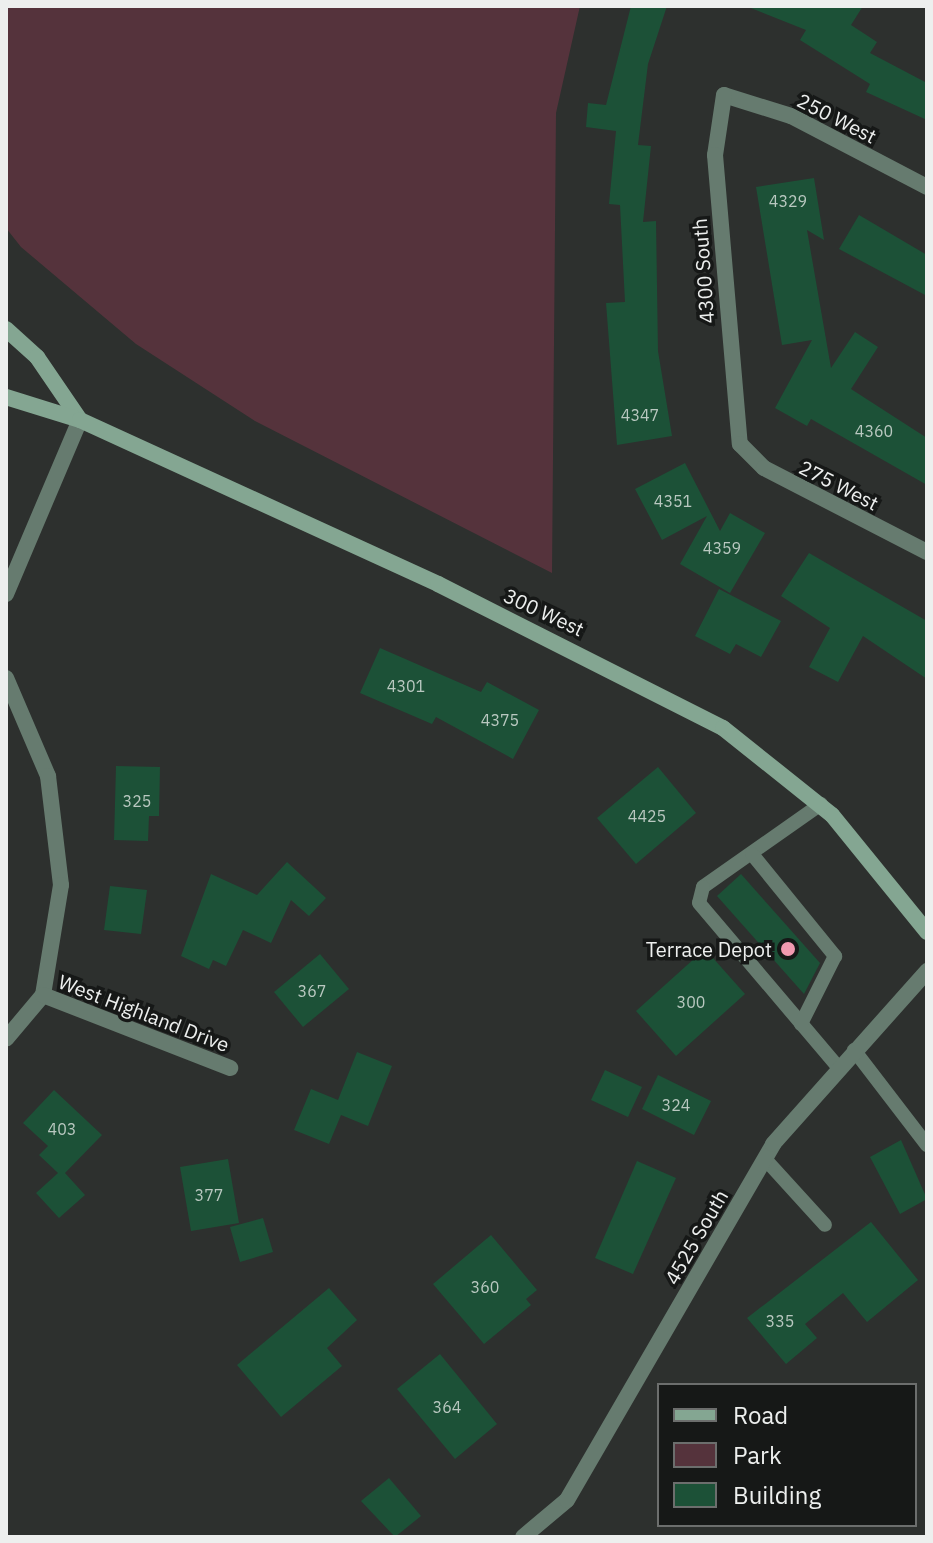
<!DOCTYPE html>
<style>
body{margin:0}
#map{position:relative;width:933px;height:1543px;overflow:hidden;background:#2d302e;font-family:"IBM Plex Sans",sans-serif}
div>[style]{position:absolute}
.green>*{inset:0;background:#55333c}
.building>*{inset:0;background:#1c5137}
.service>*{height:14px;margin:-7px;padding:0 7px;transform-origin:7px;border-radius:7px;background:#667b6f}
.minor>*{height:16px;margin:-8px;padding:0 8px;transform-origin:8px;border-radius:8px;background:#667b6f}
.tertiary>*{height:16px;margin:-8px;padding:0 8px;transform-origin:8px;border-radius:8px;background:#667b6f}
.secondary>*{height:16px;margin:-8px;padding:0 8px;transform-origin:8px;border-radius:8px;background:#84a692}
.dots>*{width:22px;height:22px;translate:-50% -50%;box-sizing:border-box;border:4px solid #161817;border-radius:50%}
span{translate:-50% -50%;white-space:nowrap;text-align:center;line-height:1.15;-webkit-text-stroke:7px #161817;paint-order:stroke}
.number-label{font-size:16px;color:#b9c8c0}
.number-label span{-webkit-text-stroke-width:0}
.street-label{font-size:20px;color:#edefee}
.poi-label{font-size:20px;color:#edefee}
.right{translate:-100% -50%;text-align:right}
.frame{position:absolute;inset:0;border:8px solid #edefee;pointer-events:none}
.legend{position:absolute;left:657px;top:1383px;width:260px;height:144px;box-sizing:border-box;background:#161817;border:2px solid #6c6e6d;margin:0;padding:10px 14px;list-style:none;font-size:24px;color:#edefee}
.legend li{display:flex;align-items:center;gap:16px;height:40px}
.legend b{width:40px;border:2px solid #6c6e6d}
</style>
<div id="map">
<div class="green">
<i style="clip-path:polygon(6px 6px,580px 6px,556px 113px,552px 573px,255px 421px,136px 344px,21px 247px,6px 228px)"></i>
</div>
<div class="building">
<i style="clip-path:polygon(631px 6px,667px 6px,648px 64px,638px 145px,651px 146px,643px 222px,656px 221px,658px 351px,672px 436px,617px 445px,606px 303px,625px 302px,620px 205px,609px 204px,616px 131px,586px 127px,588px 103px,606px 105px)"></i>
<i style="clip-path:polygon(746px 6px,863px 6px,851px 25px,877px 42px,870px 53px,927px 83px,927px 120px,866px 92px,870px 84px,800px 40px,806px 30px)"></i>
<i style="clip-path:polygon(814px 178px,824px 240px,807px 230px,831px 368px,855px 332px,878px 347px,851px 389px,927px 438px,927px 485px,811px 419px,807px 426px,775px 408px,812px 340px,782px 345px,756px 187px)"></i>
<i style="clip-path:polygon(859px 215px,927px 255px,927px 296px,839px 249px)"></i>
<i style="clip-path:polygon(685px 463px,720px 531px,730px 513px,765px 533px,730px 593px,680px 564px,707px 516px,662px 540px,635px 489px)"></i>
<i style="clip-path:polygon(809px 553px,927px 621px,927px 679px,863px 636px,838px 682px,809px 667px,830px 628px,781px 596px)"></i>
<i style="clip-path:polygon(719px 589px,781px 621px,761px 657px,736px 644px,730px 654px,695px 636px)"></i>
<i style="clip-path:polygon(380px 648px,481px 692px,487px 682px,539px 710px,513px 759px,436px 717px,432px 724px,360px 693px)"></i>
<i style="clip-path:polygon(116px 766px,160px 767px,159px 816px,149px 816px,148px 841px,114px 840px)"></i>
<i style="clip-path:polygon(658px 767px,696px 813px,636px 864px,597px 818px)"></i>
<i style="clip-path:polygon(287px 862px,326px 898px,309px 916px,291px 900px,271px 943px,243px 930px,226px 966px,213px 960px,209px 969px,181px 956px,211px 874px,257px 895px)"></i>
<i style="clip-path:polygon(741px 874px,820px 963px,804px 994px,717px 896px)"></i>
<i style="clip-path:polygon(110px 886px,147px 890px,141px 934px,104px 930px)"></i>
<i style="clip-path:polygon(705px 949px,745px 994px,676px 1056px,636px 1011px)"></i>
<i style="clip-path:polygon(320px 954px,349px 989px,303px 1027px,274px 992px)"></i>
<i style="clip-path:polygon(357px 1052px,392px 1066px,368px 1126px,341px 1115px,329px 1144px,294px 1130px,311px 1089px,338px 1100px)"></i>
<i style="clip-path:polygon(605px 1070px,642px 1087px,628px 1117px,591px 1100px)"></i>
<i style="clip-path:polygon(658px 1075px,711px 1101px,694px 1135px,642px 1109px)"></i>
<i style="clip-path:polygon(54px 1090px,102px 1135px,65px 1173px,85px 1195px,59px 1218px,36px 1193px,58px 1173px,39px 1155px,48px 1146px,23px 1123px)"></i>
<i style="clip-path:polygon(901px 1140px,927px 1199px,900px 1214px,870px 1157px)"></i>
<i style="clip-path:polygon(228px 1159px,239px 1223px,191px 1231px,180px 1167px)"></i>
<i style="clip-path:polygon(637px 1161px,676px 1178px,633px 1274px,595px 1258px)"></i>
<i style="clip-path:polygon(263px 1218px,273px 1252px,240px 1262px,230px 1227px)"></i>
<i style="clip-path:polygon(871px 1222px,918px 1280px,867px 1322px,843px 1293px,805px 1324px,817px 1338px,786px 1364px,747px 1318px)"></i>
<i style="clip-path:polygon(491px 1235px,537px 1290px,526px 1299px,531px 1305px,484px 1344px,433px 1284px)"></i>
<i style="clip-path:polygon(329px 1288px,357px 1320px,327px 1348px,342px 1366px,281px 1417px,237px 1365px)"></i>
<i style="clip-path:polygon(440px 1354px,497px 1424px,455px 1459px,397px 1389px)"></i>
<i style="clip-path:polygon(389px 1478px,421px 1516px,395px 1537px,361px 1501px)"></i>
</div>
<div class="service">
<i style="left:821px;top:804px;width:144px;rotate:144.9deg"></i>
<i style="left:703px;top:887px;width:16px;rotate:104deg"></i>
<i style="left:699px;top:903px;width:214px;rotate:49.7deg"></i>
<i style="left:752px;top:854px;width:132px;rotate:50.9deg"></i>
<i style="left:835px;top:956px;width:76px;rotate:116.6deg"></i>
<i style="left:854px;top:1050px;width:120px;rotate:52.5deg"></i>
<i style="left:765px;top:1159px;width:89px;rotate:47.7deg"></i>
</div>
<div class="minor">
<i style="left:927px;top:187px;width:153px;rotate:-152.4deg"></i>
<i style="left:791px;top:116px;width:70px;rotate:-162.6deg"></i>
<i style="left:724px;top:95px;width:61px;rotate:98.5deg"></i>
<i style="left:715px;top:155px;width:290px;rotate:85.1deg"></i>
<i style="left:740px;top:444px;width:34px;rotate:45deg"></i>
<i style="left:764px;top:468px;width:183px;rotate:27.3deg"></i>
<i style="left:6px;top:594px;width:189px;rotate:-67deg"></i>
<i style="left:6px;top:678px;width:107px;rotate:66.8deg"></i>
<i style="left:48px;top:776px;width:110px;rotate:83.2deg"></i>
<i style="left:61px;top:885px;width:111px;rotate:99.3deg"></i>
<i style="left:43px;top:995px;width:57px;rotate:130.1deg"></i>
<i style="left:43px;top:995px;width:201px;rotate:21.3deg"></i>
</div>
<div class="tertiary">
<i style="left:523px;top:1537px;width:57px;rotate:-40.1deg"></i>
<i style="left:567px;top:1500px;width:411px;rotate:-59.9deg"></i>
<i style="left:773px;top:1144px;width:232px;rotate:-48.3deg"></i>
</div>
<div class="secondary">
<i style="left:6px;top:329px;width:42px;rotate:42.1deg"></i>
<i style="left:37px;top:357px;width:76px;rotate:55.7deg"></i>
<i style="left:6px;top:397px;width:77px;rotate:17.3deg"></i>
<i style="left:80px;top:420px;width:394px;rotate:24.6deg"></i>
<i style="left:438px;top:584px;width:319px;rotate:26.8deg"></i>
<i style="left:723px;top:728px;width:139px;rotate:38.6deg"></i>
<i style="left:832px;top:815px;width:151px;rotate:50.9deg"></i>
</div>
<div class="dots">
<i style="left:788px;top:949px;background:#f19ab0"></i>
</div>
<div class="number-label">
<span style="left:788px;top:201px">4329</span>
<span style="left:640px;top:415px">4347</span>
<span style="left:874px;top:431px">4360</span>
<span style="left:673px;top:501px">4351</span>
<span style="left:722px;top:548px">4359</span>
<span style="left:406px;top:686px">4301</span>
<span style="left:500px;top:720px">4375</span>
<span style="left:137px;top:801px">325</span>
<span style="left:647px;top:816px">4425</span>
<span style="left:312px;top:991px">367</span>
<span style="left:691px;top:1002px">300</span>
<span style="left:676px;top:1105px">324</span>
<span style="left:62px;top:1129px">403</span>
<span style="left:209px;top:1195px">377</span>
<span style="left:485px;top:1287px">360</span>
<span style="left:780px;top:1321px">335</span>
<span style="left:447px;top:1407px">364</span>
</div>
<div class="street-label">
<span style="left:837px;top:118px;rotate:27deg">250 West</span>
<span style="left:703px;top:271px;rotate:-94deg">4300 South</span>
<span style="left:839px;top:485px;rotate:27deg">275 West</span>
<span style="left:544px;top:612px;rotate:25deg">300 West</span>
<span style="left:144px;top:1013px;rotate:21deg">West Highland Drive</span>
<span style="left:696px;top:1237px;rotate:-60deg">4525 South</span>
</div>
<div class="poi-label">
<span class="right" style="left:772px;top:949px">Terrace Depot</span>
</div>
<div class="frame"></div>
<ul class="legend">
<li><b style="height:10px;background:#84a692"></b>Road</li>
<li><b style="height:22px;background:#55333c"></b>Park</li>
<li><b style="height:22px;background:#1c5137"></b>Building</li>
</ul>
</div>
